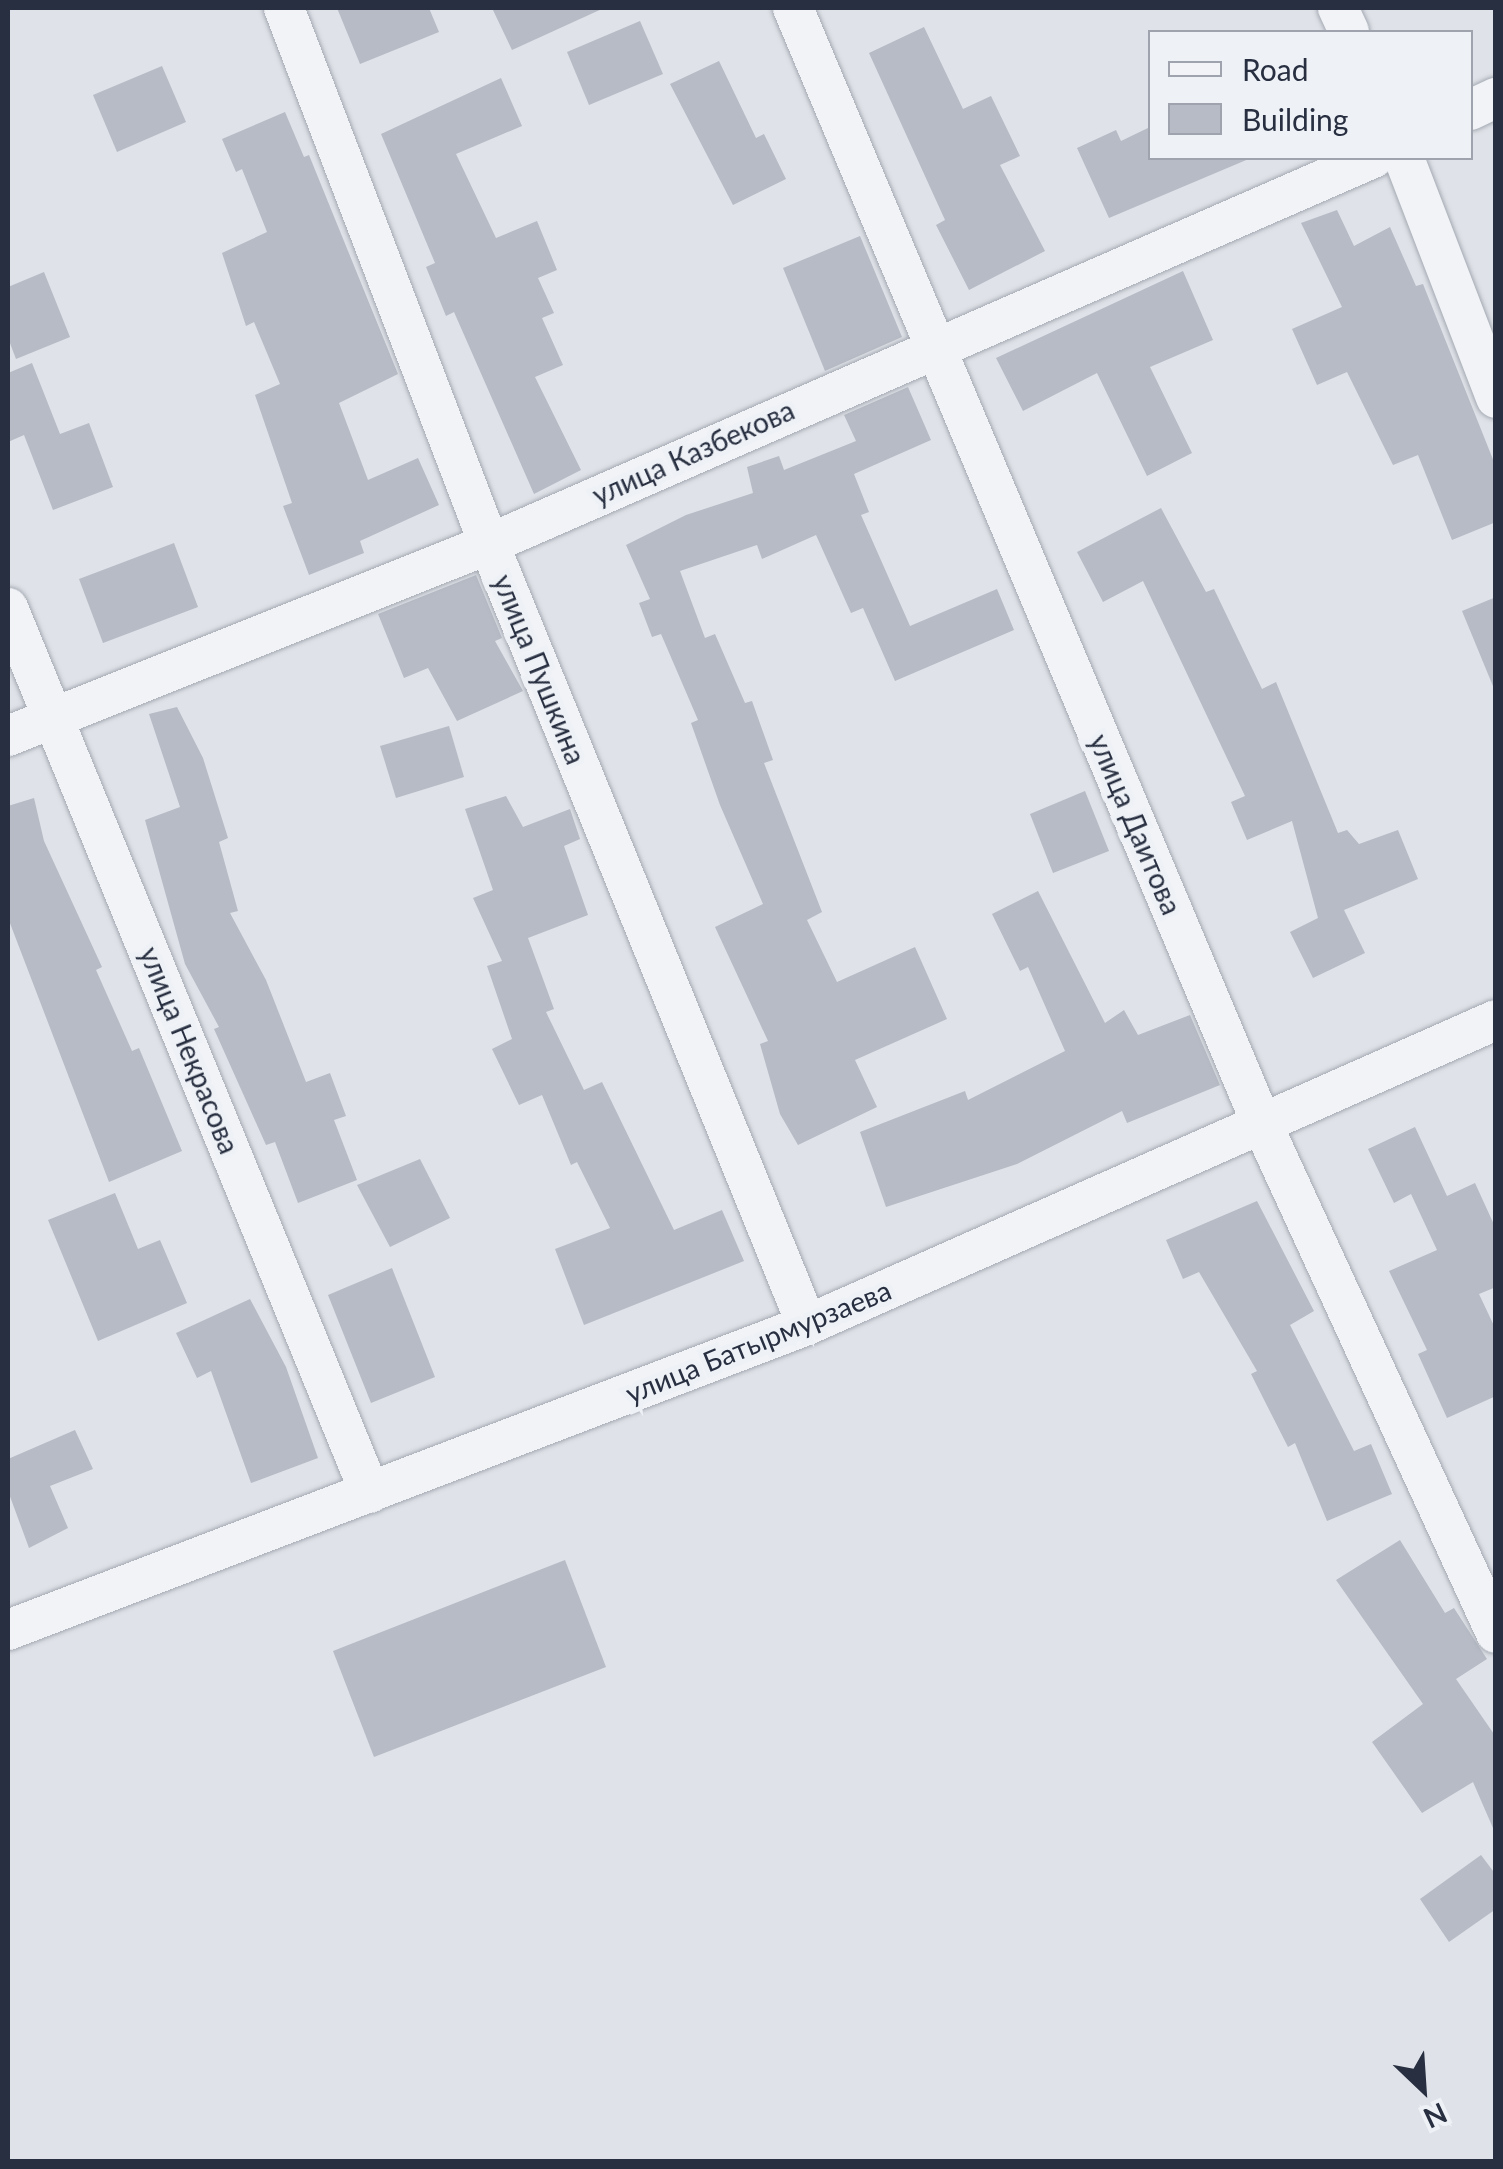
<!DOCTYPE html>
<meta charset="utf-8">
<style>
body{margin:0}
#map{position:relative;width:1503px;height:2169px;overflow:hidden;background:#dfe2e8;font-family:Lato,sans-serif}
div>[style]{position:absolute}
.building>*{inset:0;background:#b6bbc5}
.roads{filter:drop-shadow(0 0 2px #a4a9b2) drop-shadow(0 0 2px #a4a9b2)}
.minor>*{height:40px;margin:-20px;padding:0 20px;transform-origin:20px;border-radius:20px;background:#f1f3f7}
span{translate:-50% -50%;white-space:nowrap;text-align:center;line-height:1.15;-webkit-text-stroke:10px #eef1f6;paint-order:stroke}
.street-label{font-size:28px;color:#272f40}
.frame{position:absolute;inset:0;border:10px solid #272f40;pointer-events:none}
.legend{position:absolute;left:1148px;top:30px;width:325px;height:130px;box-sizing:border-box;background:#eef1f6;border:2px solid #9ea3ad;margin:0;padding:12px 18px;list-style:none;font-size:30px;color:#272f40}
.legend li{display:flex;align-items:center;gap:20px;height:50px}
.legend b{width:50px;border:2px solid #9ea3ad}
.north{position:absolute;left:1373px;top:2039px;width:100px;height:100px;-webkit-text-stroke:8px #eef1f6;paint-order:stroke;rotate:155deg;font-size:28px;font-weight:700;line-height:40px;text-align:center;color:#272f40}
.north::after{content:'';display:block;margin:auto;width:35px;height:45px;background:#272f40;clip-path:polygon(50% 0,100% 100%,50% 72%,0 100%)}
</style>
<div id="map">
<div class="building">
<i style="clip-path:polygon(337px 8px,429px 8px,439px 32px,360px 64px)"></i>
<i style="clip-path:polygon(492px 8px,604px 8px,512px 50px)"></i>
<i style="clip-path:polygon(640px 21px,663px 74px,589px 105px,567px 52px)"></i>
<i style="clip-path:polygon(924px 27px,963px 109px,991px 96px,1020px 156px,1000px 165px,1045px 251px,969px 290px,936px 225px,945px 220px,869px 53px)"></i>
<i style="clip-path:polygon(719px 61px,756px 138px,764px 134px,786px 179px,733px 205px,670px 84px)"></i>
<i style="clip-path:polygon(162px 66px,186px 122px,117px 152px,93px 95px)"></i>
<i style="clip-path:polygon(501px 78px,522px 126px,456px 154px,496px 238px,537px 221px,557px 270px,538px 278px,554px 313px,542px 318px,563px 365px,535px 377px,581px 470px,534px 494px,454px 312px,446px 316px,426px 267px,435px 263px,381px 134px)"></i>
<i style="clip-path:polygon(285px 112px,304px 157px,309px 155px,398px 374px,339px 403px,368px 480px,418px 458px,439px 505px,360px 541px,364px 553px,309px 575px,283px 506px,292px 503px,255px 395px,280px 384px,254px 322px,246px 326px,222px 253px,267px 232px,242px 169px,236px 172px,222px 139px)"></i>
<i style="clip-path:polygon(1150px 127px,1150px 158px,1251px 158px,1109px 218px,1077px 148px,1116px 130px,1121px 141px)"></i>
<i style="clip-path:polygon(1337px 210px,1354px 246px,1390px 227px,1416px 286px,1423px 284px,1496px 467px,1496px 522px,1452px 540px,1418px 455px,1393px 465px,1347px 372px,1317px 385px,1292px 329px,1342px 307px,1301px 223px)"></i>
<i style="clip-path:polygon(860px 236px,902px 337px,825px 371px,783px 268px)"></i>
<i style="clip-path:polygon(1183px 271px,1213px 340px,1150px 367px,1192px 453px,1147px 476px,1097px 373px,1023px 411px,996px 358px)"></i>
<i style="clip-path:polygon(44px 272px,70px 337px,16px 359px,8px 338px,8px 287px)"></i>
<i style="clip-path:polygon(32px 363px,60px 434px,89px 423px,113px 487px,53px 510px,24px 435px,8px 442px,8px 373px)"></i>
<i style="clip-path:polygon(908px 387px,931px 440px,854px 474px,869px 512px,861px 515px,910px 626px,997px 589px,1014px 630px,895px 681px,863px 608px,851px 613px,816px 535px,762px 559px,757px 545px,680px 571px,705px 638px,715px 634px,745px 703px,752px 701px,773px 760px,764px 763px,822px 912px,807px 920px,837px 982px,915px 947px,947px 1019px,855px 1060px,877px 1107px,798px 1145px,780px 1114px,760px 1044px,768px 1041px,715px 927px,763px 904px,720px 805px,691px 723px,698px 720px,661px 634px,652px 637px,639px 603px,650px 599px,626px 545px,686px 515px,753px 493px,747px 467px,779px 456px,784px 470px,856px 441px,844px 415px)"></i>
<i style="clip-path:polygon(1161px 508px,1206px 592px,1214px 589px,1262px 689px,1276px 682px,1338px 833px,1347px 830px,1359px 844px,1398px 830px,1418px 879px,1344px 910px,1365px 953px,1313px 978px,1290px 932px,1318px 918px,1292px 821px,1247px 840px,1231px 802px,1245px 796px,1143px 581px,1103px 602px,1077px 552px)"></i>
<i style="clip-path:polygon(174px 543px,198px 607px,103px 643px,79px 579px)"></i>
<i style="clip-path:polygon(476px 575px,502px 638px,495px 641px,523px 691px,457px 721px,428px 668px,404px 678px,378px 614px)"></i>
<i style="clip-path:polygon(1496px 597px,1496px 691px,1495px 691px,1462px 611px)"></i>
<i style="clip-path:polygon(177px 707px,203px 758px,228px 838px,219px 842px,238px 911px,230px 913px,266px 980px,306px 1082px,330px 1073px,346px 1116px,334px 1120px,357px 1180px,298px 1203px,275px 1142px,266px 1145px,214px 1029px,219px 1027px,185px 964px,145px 820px,180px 807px,149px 714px)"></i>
<i style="clip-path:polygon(449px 726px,464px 777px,396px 798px,380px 746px)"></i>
<i style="clip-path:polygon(1085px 791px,1109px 851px,1053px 873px,1030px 814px)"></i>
<i style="clip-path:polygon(506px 796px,523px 827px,570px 809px,580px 839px,564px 846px,588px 915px,528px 938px,554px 1009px,546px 1012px,584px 1090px,602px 1082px,674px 1230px,722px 1210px,744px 1261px,584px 1325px,555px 1249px,610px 1228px,577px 1162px,571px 1165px,542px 1095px,519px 1105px,492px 1049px,512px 1039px,487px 966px,502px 961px,473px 898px,493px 890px,465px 809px)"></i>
<i style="clip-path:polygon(34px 798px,44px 841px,102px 967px,96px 970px,132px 1051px,139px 1048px,182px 1151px,109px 1182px,8px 918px,8px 806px)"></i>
<i style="clip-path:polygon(1038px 891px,1105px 1023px,1124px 1010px,1138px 1035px,1190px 1015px,1220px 1085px,1127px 1123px,1122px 1111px,1017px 1164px,886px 1207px,860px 1132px,965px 1091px,968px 1100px,1065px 1051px,1028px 967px,1020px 971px,992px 914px)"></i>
<i style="clip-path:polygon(1415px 1127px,1447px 1196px,1475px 1183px,1496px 1229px,1496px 1287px,1479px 1294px,1496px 1330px,1496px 1396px,1447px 1418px,1418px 1354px,1427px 1350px,1389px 1271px,1437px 1250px,1411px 1194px,1394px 1203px,1368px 1149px)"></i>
<i style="clip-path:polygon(420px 1159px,450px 1218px,390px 1247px,357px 1185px)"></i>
<i style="clip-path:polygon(115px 1193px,138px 1249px,160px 1240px,187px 1303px,98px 1341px,48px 1220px)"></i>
<i style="clip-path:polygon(1257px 1201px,1314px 1311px,1290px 1325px,1354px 1451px,1371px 1444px,1392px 1494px,1327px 1521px,1295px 1443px,1288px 1447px,1251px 1374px,1257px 1371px,1199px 1272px,1183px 1279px,1166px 1240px)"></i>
<i style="clip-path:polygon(392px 1268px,435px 1377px,371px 1403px,328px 1295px)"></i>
<i style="clip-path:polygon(250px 1299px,286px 1367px,318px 1458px,251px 1483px,211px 1371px,197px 1378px,176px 1333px)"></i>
<i style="clip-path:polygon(75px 1430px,93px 1469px,50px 1486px,68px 1528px,29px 1548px,8px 1491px,8px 1459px)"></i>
<i style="clip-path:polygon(1400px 1540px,1445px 1613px,1454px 1608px,1487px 1659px,1456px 1679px,1496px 1737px,1496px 1835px,1473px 1782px,1422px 1813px,1372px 1742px,1423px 1704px,1336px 1580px)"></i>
<i style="clip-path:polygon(565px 1560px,606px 1667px,374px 1757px,333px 1651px)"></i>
<i style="clip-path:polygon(1481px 1855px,1496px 1875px,1496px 1909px,1449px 1942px,1420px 1899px)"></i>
</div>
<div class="roads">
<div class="minor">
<i style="left:284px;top:8px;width:574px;rotate:69.07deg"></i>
<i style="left:489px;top:544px;width:843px;rotate:67.85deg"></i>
<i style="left:793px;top:8px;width:1211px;rotate:67.21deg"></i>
<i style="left:1262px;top:1124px;width:560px;rotate:65.31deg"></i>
<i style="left:1338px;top:8px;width:26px;rotate:65deg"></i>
<i style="left:1470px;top:110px;width:29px;rotate:-25deg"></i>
<i style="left:1404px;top:158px;width:257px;rotate:69deg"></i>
<i style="left:8px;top:608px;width:956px;rotate:67.75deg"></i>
<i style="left:8px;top:736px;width:518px;rotate:-21.76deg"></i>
<i style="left:489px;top:544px;width:965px;rotate:-23.59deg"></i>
<i style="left:8px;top:1630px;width:855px;rotate:-20.89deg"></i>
<i style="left:807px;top:1325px;width:753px;rotate:-23.88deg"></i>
</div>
</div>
<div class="street-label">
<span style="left:693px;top:452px;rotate:-24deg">улица Казбекова</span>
<span style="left:540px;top:669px;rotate:68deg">улица Пушкина</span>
<span style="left:1136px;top:824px;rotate:67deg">улица Даитова</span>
<span style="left:190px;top:1050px;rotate:68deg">улица Некрасова</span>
<span style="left:758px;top:1341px;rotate:-22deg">улица Батырмурзаева</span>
</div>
<div class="frame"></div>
<ul class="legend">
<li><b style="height:12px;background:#f1f3f7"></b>Road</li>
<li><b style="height:28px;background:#b6bbc5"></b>Building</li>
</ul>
<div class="north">N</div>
</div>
